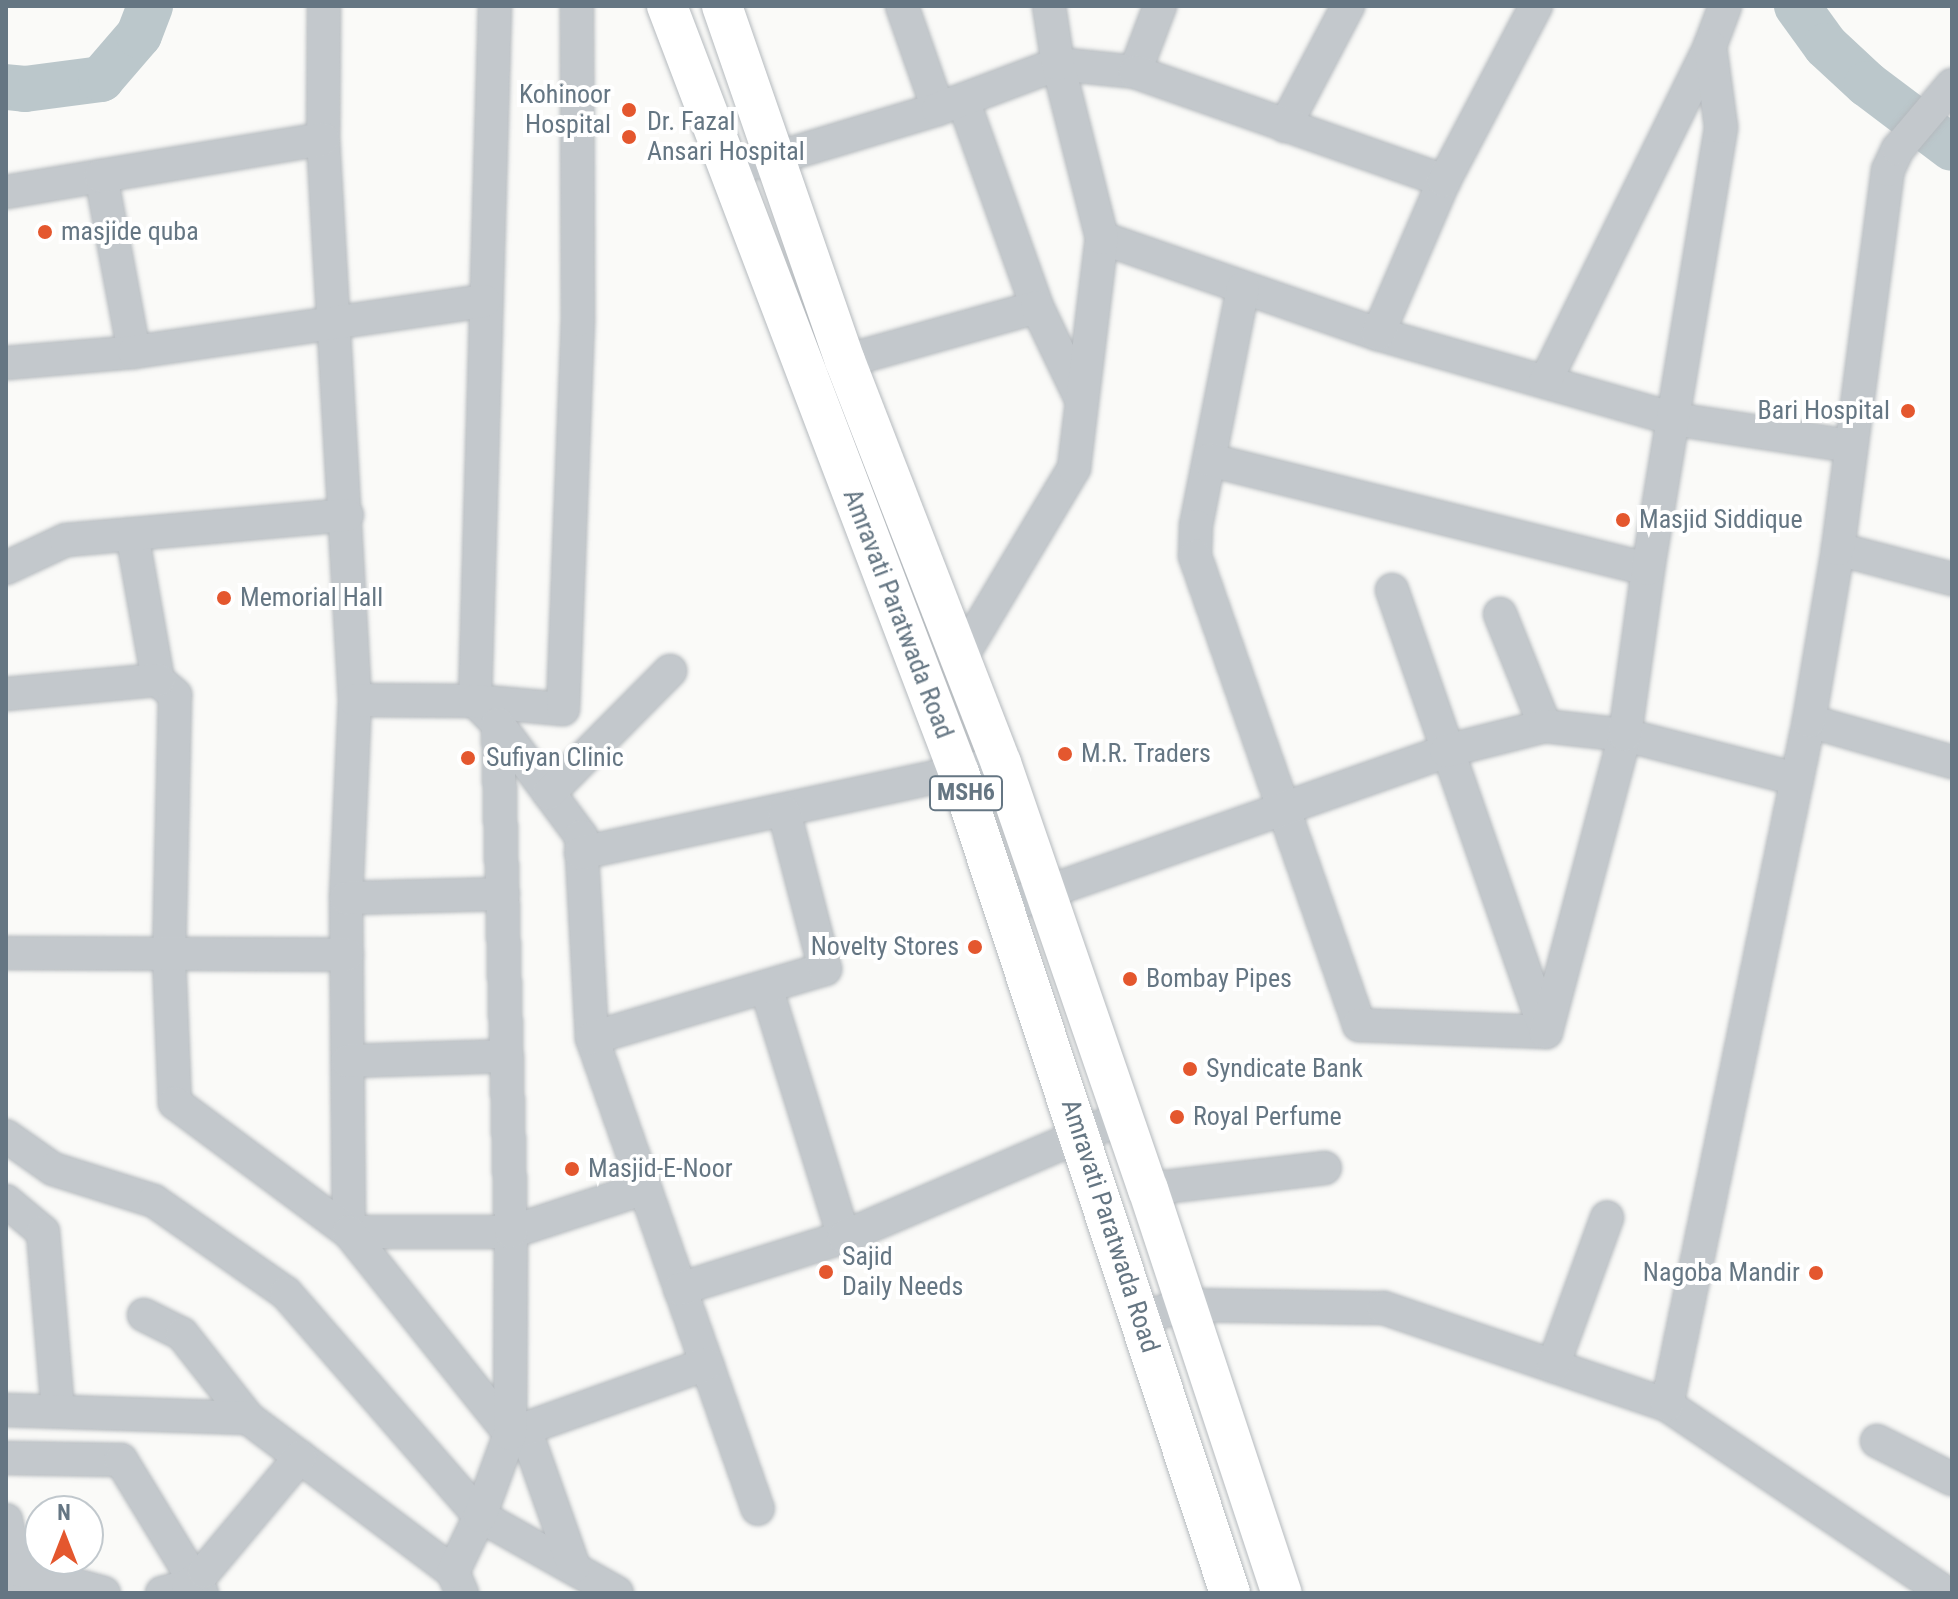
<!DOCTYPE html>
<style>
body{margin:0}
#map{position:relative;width:1958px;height:1599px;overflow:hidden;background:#fafaf8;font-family:"Roboto Condensed",sans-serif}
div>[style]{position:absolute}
.river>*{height:46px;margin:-23px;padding:0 23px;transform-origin:23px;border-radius:23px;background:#bbc7cb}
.roads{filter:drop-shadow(0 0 2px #b5babe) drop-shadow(0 0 2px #b5babe)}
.minor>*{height:32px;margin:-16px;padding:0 16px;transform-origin:16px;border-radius:16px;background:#c3c8cc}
.major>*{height:40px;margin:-20px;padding:0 20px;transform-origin:20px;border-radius:20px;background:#fff}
.dots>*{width:22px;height:22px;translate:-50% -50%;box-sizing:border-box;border:4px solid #fff;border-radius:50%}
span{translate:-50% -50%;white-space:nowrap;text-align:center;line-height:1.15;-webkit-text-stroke:8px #fff;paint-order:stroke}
.shield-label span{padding:2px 6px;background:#fff;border:2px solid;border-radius:6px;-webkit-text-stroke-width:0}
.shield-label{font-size:24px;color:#657683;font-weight:700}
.poi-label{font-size:26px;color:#657683}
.right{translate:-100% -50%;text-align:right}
.left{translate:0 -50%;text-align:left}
.street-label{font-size:26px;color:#657683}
.frame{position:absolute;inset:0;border:8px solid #657683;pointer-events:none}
.north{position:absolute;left:24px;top:1495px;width:80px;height:80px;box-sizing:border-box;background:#fff;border:2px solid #c1c8cd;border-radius:50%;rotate:0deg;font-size:22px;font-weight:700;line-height:32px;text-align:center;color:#657683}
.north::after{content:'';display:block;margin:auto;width:28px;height:36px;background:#e4572e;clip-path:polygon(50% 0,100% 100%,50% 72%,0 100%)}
</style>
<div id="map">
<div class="river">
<i style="left:1797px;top:6px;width:49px;rotate:54.1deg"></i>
<i style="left:1826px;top:46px;width:56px;rotate:42.8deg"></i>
<i style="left:1867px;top:84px;width:106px;rotate:37deg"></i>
<i style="left:6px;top:87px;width:19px;rotate:6deg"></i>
<i style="left:25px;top:89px;width:77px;rotate:-7.5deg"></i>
<i style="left:101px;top:79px;width:58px;rotate:-49.2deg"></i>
<i style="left:139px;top:35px;width:31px;rotate:-69deg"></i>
</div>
<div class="roads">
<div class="minor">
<i style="left:324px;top:6px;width:133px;rotate:90.4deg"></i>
<i style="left:323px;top:139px;width:562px;rotate:86.74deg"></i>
<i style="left:355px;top:700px;width:198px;rotate:92.6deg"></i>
<i style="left:346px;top:898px;width:334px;rotate:89.5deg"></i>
<i style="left:349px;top:1232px;width:162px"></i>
<i style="left:511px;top:1232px;width:141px;rotate:-18.2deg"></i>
<i style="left:495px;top:6px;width:695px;rotate:91.65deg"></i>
<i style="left:475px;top:701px;width:33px;rotate:45deg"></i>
<i style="left:498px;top:724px;width:139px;rotate:53.5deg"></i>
<i style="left:581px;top:836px;width:202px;rotate:86.9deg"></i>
<i style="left:592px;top:1038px;width:499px;rotate:70.6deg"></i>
<i style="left:902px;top:6px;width:109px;rotate:70.7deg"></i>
<i style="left:1135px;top:72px;width:71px;rotate:-69.3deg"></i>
<i style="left:963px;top:100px;width:220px;rotate:70.3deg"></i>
<i style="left:1285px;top:126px;width:136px;rotate:-62.3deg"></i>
<i style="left:728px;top:168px;width:49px;rotate:-11.8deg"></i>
<i style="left:776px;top:158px;width:169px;rotate:-16.8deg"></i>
<i style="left:938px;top:109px;width:128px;rotate:-20.6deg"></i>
<i style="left:1058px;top:64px;width:77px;rotate:5.9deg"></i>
<i style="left:1135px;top:72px;width:328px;rotate:19.4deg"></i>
<i style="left:6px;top:192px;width:96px;rotate:-9.6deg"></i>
<i style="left:1102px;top:238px;width:292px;rotate:19.2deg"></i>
<i style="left:1378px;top:334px;width:308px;rotate:16deg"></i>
<i style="left:1674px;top:419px;width:179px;rotate:8.7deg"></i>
<i style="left:1243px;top:288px;width:243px;rotate:101.2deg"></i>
<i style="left:1196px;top:526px;width:30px;rotate:92deg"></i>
<i style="left:1195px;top:556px;width:497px;rotate:70.7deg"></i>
<i style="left:1359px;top:1025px;width:187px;rotate:2.1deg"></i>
<i style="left:1378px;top:334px;width:167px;rotate:-66.7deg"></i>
<i style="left:1444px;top:181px;width:198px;rotate:-62.3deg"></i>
<i style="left:134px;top:352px;width:179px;rotate:-100.6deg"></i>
<i style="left:101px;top:176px;width:225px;rotate:-9.5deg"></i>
<i style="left:845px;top:361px;width:199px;rotate:-15.7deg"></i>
<i style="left:1037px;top:307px;width:104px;rotate:64.4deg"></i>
<i style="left:6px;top:363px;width:128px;rotate:-4.9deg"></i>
<i style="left:134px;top:352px;width:354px;rotate:-8.3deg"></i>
<i style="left:1545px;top:382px;width:374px;rotate:-63.8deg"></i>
<i style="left:1710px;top:46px;width:43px;rotate:-69.4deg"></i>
<i style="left:1210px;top:460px;width:451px;rotate:14deg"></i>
<i style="left:132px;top:534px;width:148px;rotate:79.9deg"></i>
<i style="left:158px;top:680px;width:23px;rotate:41deg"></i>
<i style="left:175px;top:695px;width:261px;rotate:91.3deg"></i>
<i style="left:169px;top:956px;width:147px;rotate:87.7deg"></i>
<i style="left:175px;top:1103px;width:217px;rotate:36.6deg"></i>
<i style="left:349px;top:1232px;width:258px;rotate:51.4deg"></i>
<i style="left:1838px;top:549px;width:118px;rotate:14.7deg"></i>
<i style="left:6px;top:568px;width:66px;rotate:-25deg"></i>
<i style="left:66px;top:540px;width:282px;rotate:-5.1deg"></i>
<i style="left:1392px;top:590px;width:468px;rotate:70.8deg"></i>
<i style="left:1500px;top:614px;width:121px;rotate:68.1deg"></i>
<i style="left:962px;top:656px;width:219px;rotate:-59.2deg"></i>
<i style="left:1074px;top:468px;width:232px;rotate:-83.1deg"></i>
<i style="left:1102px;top:238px;width:179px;rotate:-104.2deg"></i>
<i style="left:1058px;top:64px;width:59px;rotate:-98.8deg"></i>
<i style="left:6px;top:694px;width:153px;rotate:-5.3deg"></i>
<i style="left:355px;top:700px;width:120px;rotate:0.5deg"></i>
<i style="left:475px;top:701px;width:88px;rotate:5.2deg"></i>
<i style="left:563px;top:709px;width:389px;rotate:-87.8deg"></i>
<i style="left:578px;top:320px;width:314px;rotate:-90.2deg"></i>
<i style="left:1809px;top:721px;width:149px;rotate:16deg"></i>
<i style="left:549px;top:793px;width:172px;rotate:-45.2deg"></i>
<i style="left:581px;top:853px;width:430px;rotate:-12.1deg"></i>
<i style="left:346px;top:898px;width:157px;rotate:-1.5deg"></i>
<i style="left:1004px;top:907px;width:469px;rotate:-19.4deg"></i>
<i style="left:1446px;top:751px;width:102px;rotate:-14.2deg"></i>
<i style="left:1545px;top:726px;width:81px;rotate:6.4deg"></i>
<i style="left:1625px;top:735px;width:177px;rotate:14.4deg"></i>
<i style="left:6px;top:953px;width:341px;rotate:0.3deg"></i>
<i style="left:766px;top:987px;width:262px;rotate:72.7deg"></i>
<i style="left:1546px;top:1032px;width:307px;rotate:-75.1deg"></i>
<i style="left:1625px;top:735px;width:168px;rotate:-82.1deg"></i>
<i style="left:1648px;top:569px;width:448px;rotate:-80.6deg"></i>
<i style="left:1721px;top:127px;width:82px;rotate:-97.7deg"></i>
<i style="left:592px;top:1038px;width:243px;rotate:-16.5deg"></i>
<i style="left:825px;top:969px;width:162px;rotate:-104.6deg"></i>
<i style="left:348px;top:1061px;width:159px;rotate:-1.8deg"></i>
<i style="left:6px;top:1136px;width:57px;rotate:35.1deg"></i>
<i style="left:53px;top:1169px;width:106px;rotate:17.6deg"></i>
<i style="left:154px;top:1201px;width:161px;rotate:34.9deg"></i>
<i style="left:286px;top:1293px;width:296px;rotate:49deg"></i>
<i style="left:480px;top:1516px;width:157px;rotate:29.3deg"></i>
<i style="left:1148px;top:1189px;width:178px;rotate:-6.8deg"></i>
<i style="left:6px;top:1201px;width:48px;rotate:40deg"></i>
<i style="left:43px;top:1232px;width:179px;rotate:85.2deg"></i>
<i style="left:680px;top:1289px;width:172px;rotate:-17.6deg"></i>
<i style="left:844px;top:1237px;width:305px;rotate:-23.2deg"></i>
<i style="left:144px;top:1315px;width:42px;rotate:26.6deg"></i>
<i style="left:182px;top:1334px;width:107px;rotate:51.8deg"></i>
<i style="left:248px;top:1418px;width:256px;rotate:36.9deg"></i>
<i style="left:453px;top:1572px;width:23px;rotate:67deg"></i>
<i style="left:1141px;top:1318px;width:46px;rotate:-16.5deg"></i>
<i style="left:1185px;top:1305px;width:199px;rotate:0.9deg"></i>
<i style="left:1384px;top:1308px;width:299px;rotate:18.9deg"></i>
<i style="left:1667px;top:1405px;width:336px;rotate:34deg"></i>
<i style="left:1553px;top:1366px;width:158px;rotate:-70deg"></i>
<i style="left:1667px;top:1405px;width:699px;rotate:-78.27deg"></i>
<i style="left:1809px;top:721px;width:174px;rotate:-80.4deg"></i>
<i style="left:1838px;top:549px;width:382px;rotate:-82.5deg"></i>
<i style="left:1888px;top:170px;width:23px;rotate:-65deg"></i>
<i style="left:1898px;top:149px;width:84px;rotate:-49.8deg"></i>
<i style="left:6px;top:1410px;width:242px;rotate:1.9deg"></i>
<i style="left:525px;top:1429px;width:146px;rotate:70.5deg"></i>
<i style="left:510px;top:1434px;width:209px;rotate:-19.6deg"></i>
<i style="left:1877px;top:1441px;width:84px;rotate:26.9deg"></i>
<i style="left:6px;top:1458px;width:115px;rotate:1deg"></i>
<i style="left:121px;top:1460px;width:156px;rotate:58.7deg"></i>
<i style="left:6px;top:1520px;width:68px;rotate:78.2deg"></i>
<i style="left:16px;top:1569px;width:91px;rotate:15.3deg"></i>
<i style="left:453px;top:1572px;width:62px;rotate:-64.3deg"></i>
<i style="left:480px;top:1516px;width:87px;rotate:-69.9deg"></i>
<i style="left:510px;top:1434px;width:202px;rotate:-89.7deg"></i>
<i style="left:511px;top:1232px;width:508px;rotate:-91.47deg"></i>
<i style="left:162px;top:1593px;width:27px;rotate:-15deg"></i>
<i style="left:188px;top:1586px;width:21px;rotate:-41deg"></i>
<i style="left:204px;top:1572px;width:150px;rotate:-50.1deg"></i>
</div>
<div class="major">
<i style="left:667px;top:6px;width:821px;rotate:69.16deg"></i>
<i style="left:959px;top:773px;width:864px;rotate:71.71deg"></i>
<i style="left:722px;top:6px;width:376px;rotate:70.9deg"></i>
<i style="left:845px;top:361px;width:431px;rotate:68.8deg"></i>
<i style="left:1001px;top:763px;width:451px;rotate:71deg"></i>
<i style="left:1148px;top:1189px;width:426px;rotate:71.7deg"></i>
</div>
</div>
<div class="dots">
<i style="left:629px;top:110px;background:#e4572e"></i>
<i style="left:629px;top:137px;background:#e4572e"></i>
<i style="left:45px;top:232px;background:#e4572e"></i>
<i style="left:1908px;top:411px;background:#e4572e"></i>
<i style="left:1623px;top:520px;background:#e4572e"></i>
<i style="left:224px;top:598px;background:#e4572e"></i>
<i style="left:1065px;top:754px;background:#e4572e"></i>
<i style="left:468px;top:758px;background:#e4572e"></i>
<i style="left:975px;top:947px;background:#e4572e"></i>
<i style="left:1130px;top:979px;background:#e4572e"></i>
<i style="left:1190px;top:1069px;background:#e4572e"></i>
<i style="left:1177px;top:1117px;background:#e4572e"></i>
<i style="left:572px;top:1169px;background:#e4572e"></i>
<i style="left:826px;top:1272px;background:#e4572e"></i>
<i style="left:1816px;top:1273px;background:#e4572e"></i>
</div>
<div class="shield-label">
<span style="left:966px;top:793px">MSH6</span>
</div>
<div class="poi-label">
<span class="right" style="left:611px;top:110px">Kohinoor<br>Hospital</span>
<span class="left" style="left:647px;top:137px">Dr. Fazal<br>Ansari Hospital</span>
<span class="left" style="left:61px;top:232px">masjide quba</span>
<span class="right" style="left:1890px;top:411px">Bari Hospital</span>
<span class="left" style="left:1639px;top:520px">Masjid Siddique</span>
<span class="left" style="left:240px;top:598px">Memorial Hall</span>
<span class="left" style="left:1081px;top:754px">M.R. Traders</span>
<span class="left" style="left:486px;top:758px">Sufiyan Clinic</span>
<span class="right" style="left:959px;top:947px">Novelty Stores</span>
<span class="left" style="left:1146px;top:979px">Bombay Pipes</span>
<span class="left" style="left:1206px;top:1069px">Syndicate Bank</span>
<span class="left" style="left:1193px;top:1117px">Royal Perfume</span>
<span class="left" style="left:588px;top:1169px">Masjid-E-Noor</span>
<span class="left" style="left:842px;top:1272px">Sajid<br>Daily Needs</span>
<span class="right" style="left:1800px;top:1273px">Nagoba Mandir</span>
</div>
<div class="street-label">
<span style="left:898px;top:614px;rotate:69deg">Amravati Paratwada Road</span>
<span style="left:1110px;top:1226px;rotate:72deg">Amravati Paratwada Road</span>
</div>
<div class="frame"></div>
<div class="north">N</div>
</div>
